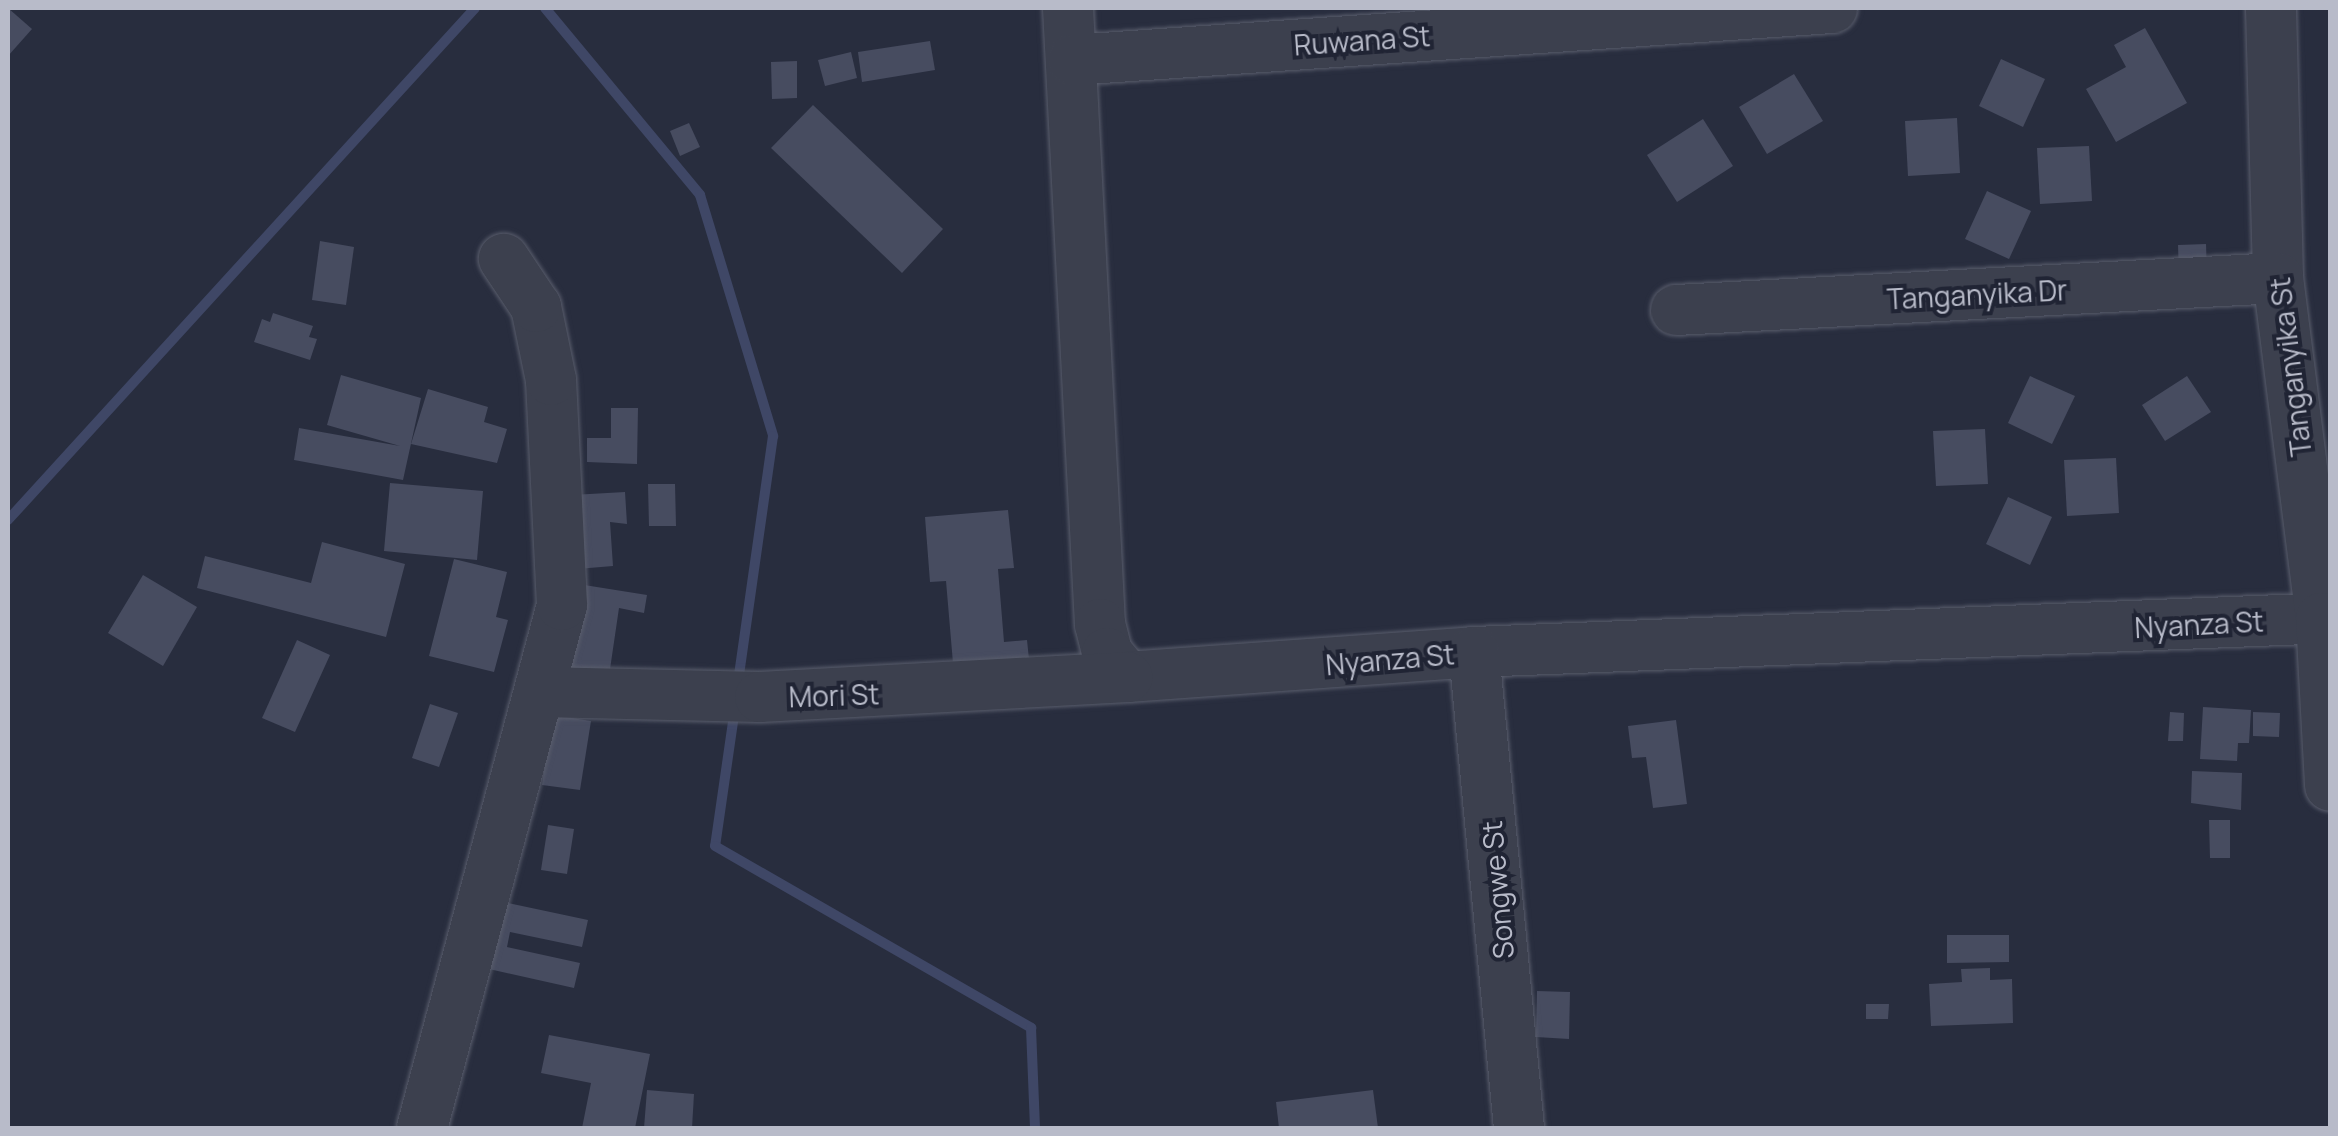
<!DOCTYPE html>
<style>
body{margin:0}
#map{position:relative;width:2338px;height:1136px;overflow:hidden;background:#282d3e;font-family:Manrope,sans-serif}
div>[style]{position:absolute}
.stream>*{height:10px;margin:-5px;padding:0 5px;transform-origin:5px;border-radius:5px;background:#3f4766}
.building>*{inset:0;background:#474c60}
.roads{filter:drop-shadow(0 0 2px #595d6c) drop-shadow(0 0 2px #595d6c)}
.minor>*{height:50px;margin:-25px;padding:0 25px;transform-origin:25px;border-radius:25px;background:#3c404e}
span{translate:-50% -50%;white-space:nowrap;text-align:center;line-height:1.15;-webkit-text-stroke:8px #202434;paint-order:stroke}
.street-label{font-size:28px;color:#b8bbc9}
.frame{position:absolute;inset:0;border:10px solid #b8bbc9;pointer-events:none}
</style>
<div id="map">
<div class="stream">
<i style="left:545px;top:8px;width:243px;rotate:50.3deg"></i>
<i style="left:700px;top:195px;width:252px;rotate:73.1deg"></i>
<i style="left:773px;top:436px;width:248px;rotate:98.1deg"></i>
<i style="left:8px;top:520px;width:693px;rotate:-47.63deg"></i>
<i style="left:735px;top:708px;width:139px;rotate:98.2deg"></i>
<i style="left:715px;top:846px;width:365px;rotate:29.9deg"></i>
<i style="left:1031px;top:1028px;width:100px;rotate:87.7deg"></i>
</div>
<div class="building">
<i style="clip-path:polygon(8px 8px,32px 29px,8px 56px)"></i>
<i style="clip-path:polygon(2145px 28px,2187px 103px,2116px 142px,2086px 89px,2126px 67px,2114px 45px)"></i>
<i style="clip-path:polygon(930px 41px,935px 70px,862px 82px,858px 52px)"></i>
<i style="clip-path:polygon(851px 52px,857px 78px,825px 86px,818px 60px)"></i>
<i style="clip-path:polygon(2001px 59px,2045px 79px,2023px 127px,1979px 106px)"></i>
<i style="clip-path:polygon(797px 61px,797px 98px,772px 99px,771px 62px)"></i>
<i style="clip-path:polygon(1794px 74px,1823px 121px,1767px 154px,1739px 107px)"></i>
<i style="clip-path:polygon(813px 105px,943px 229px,902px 273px,771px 148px)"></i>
<i style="clip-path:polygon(1957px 118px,1960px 173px,1908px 176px,1905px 121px)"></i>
<i style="clip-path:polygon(1703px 119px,1733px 166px,1677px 202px,1647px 155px)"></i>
<i style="clip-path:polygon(689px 123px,700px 147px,680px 156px,670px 131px)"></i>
<i style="clip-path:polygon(2089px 146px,2092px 201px,2040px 204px,2037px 148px)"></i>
<i style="clip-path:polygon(1987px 191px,2031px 211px,2009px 259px,1965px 239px)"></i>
<i style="clip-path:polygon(320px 241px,354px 247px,346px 305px,312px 300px)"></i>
<i style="clip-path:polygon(2206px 244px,2207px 274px,2179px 275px,2178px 245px)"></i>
<i style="clip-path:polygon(273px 313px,313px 326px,309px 337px,317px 339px,310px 360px,254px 342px,262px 319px,270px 322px)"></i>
<i style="clip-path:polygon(341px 375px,421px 398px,403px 480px,294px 460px,299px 428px,400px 446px,327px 425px)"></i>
<i style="clip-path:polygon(2030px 376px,2075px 396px,2052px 444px,2008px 423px)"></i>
<i style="clip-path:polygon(2187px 376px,2211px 412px,2165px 441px,2142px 405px)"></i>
<i style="clip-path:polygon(428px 389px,488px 407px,484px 422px,507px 429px,497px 463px,411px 444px)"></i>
<i style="clip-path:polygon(611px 408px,638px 408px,637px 464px,587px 462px,587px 438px,611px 438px)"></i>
<i style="clip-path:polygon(1985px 429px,1988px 484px,1936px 486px,1933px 431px)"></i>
<i style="clip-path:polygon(2116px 458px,2119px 513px,2067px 516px,2064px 460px)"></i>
<i style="clip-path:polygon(390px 483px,483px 491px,477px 560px,384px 551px)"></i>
<i style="clip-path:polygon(648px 484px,675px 484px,676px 526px,649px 526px)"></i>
<i style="clip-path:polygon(625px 492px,627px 524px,610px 522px,613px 566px,577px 569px,572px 495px)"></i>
<i style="clip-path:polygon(2008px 497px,2052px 517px,2030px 565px,1986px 544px)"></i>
<i style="clip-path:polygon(1008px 510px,1014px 568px,998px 569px,1004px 642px,1027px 640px,1030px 669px,954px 675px,946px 581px,930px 582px,925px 517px)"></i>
<i style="clip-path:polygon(322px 542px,405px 564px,386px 637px,197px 588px,205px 556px,311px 583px)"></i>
<i style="clip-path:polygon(454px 559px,507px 572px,496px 617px,508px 620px,494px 672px,429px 656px)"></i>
<i style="clip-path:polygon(143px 575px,197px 607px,163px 666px,108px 633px)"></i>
<i style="clip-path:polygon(578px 584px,647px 595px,644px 613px,619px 608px,609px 676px,564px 669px)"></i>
<i style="clip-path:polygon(297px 640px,330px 655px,295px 732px,262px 718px)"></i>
<i style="clip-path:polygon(430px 704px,458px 713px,439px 767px,412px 758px)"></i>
<i style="clip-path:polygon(2203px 707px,2251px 710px,2249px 743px,2238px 743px,2237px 761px,2200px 759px)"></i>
<i style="clip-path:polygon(2170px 712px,2184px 713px,2183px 741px,2168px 741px)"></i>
<i style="clip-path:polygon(2253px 712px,2280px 713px,2279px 737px,2253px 736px)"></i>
<i style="clip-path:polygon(552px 715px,591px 721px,580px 790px,542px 785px)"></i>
<i style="clip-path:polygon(1676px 720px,1687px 804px,1653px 808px,1646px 757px,1632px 758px,1628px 726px)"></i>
<i style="clip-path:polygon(2192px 771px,2242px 773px,2241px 810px,2191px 803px)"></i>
<i style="clip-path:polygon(2209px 820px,2230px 820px,2230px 858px,2210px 858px)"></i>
<i style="clip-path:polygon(548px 825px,574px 829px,567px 874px,541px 870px)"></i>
<i style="clip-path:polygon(494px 900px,588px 920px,582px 947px,510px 932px,507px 947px,580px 963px,574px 988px,480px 967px)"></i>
<i style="clip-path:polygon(1947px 935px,2009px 935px,2009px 962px,1947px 963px)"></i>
<i style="clip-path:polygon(1990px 968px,1990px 980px,2012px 979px,2013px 1023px,1931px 1026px,1929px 984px,1962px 982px,1961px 969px)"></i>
<i style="clip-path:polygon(1537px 991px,1570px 992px,1569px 1039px,1536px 1037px)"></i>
<i style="clip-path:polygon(1866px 1004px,1889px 1004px,1888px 1019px,1866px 1019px)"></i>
<i style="clip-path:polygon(549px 1035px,650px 1054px,635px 1128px,582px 1128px,591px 1083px,541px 1073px)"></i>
<i style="clip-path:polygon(647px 1090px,694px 1094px,692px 1128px,644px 1128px)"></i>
<i style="clip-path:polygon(1373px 1090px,1378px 1128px,1279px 1128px,1276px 1102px)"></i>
</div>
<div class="roads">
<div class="minor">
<i style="left:1068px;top:8px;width:617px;rotate:87.03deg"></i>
<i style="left:1100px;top:624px;width:30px;rotate:76deg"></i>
<i style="left:1107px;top:653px;width:31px;rotate:50deg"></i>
<i style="left:1127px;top:677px;width:348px;rotate:-4.1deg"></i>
<i style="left:1474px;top:652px;width:857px;rotate:-2.27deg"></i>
<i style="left:2271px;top:8px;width:270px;rotate:88.5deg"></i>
<i style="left:2278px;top:278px;width:343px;rotate:82.8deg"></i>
<i style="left:2321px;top:618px;width:168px;rotate:86.9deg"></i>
<i style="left:1073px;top:60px;width:761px;rotate:-3.92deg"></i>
<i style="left:1676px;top:310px;width:603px;rotate:-3.04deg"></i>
<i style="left:1474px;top:652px;width:478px;rotate:84.6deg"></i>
<i style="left:540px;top:692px;width:220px;rotate:1.3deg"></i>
<i style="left:760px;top:697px;width:368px;rotate:-3.1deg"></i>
<i style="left:422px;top:1128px;width:541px;rotate:-75.01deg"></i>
<i style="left:562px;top:605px;width:225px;rotate:-92.8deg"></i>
<i style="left:551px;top:380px;width:75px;rotate:-101.6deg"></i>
<i style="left:536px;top:307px;width:58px;rotate:-123.7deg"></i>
</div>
</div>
<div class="street-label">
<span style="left:1362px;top:40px;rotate:-4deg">Ruwana St</span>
<span style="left:1977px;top:294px;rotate:-3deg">Tanganyika Dr</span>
<span style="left:2290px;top:367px;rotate:-97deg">Tanganyika St</span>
<span style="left:2199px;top:624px;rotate:-3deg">Nyanza St</span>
<span style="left:1390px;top:659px;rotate:-5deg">Nyanza St</span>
<span style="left:834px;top:695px;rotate:-2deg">Mori St</span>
<span style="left:1497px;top:890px;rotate:-95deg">Songwe St</span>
</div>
<div class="frame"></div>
</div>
